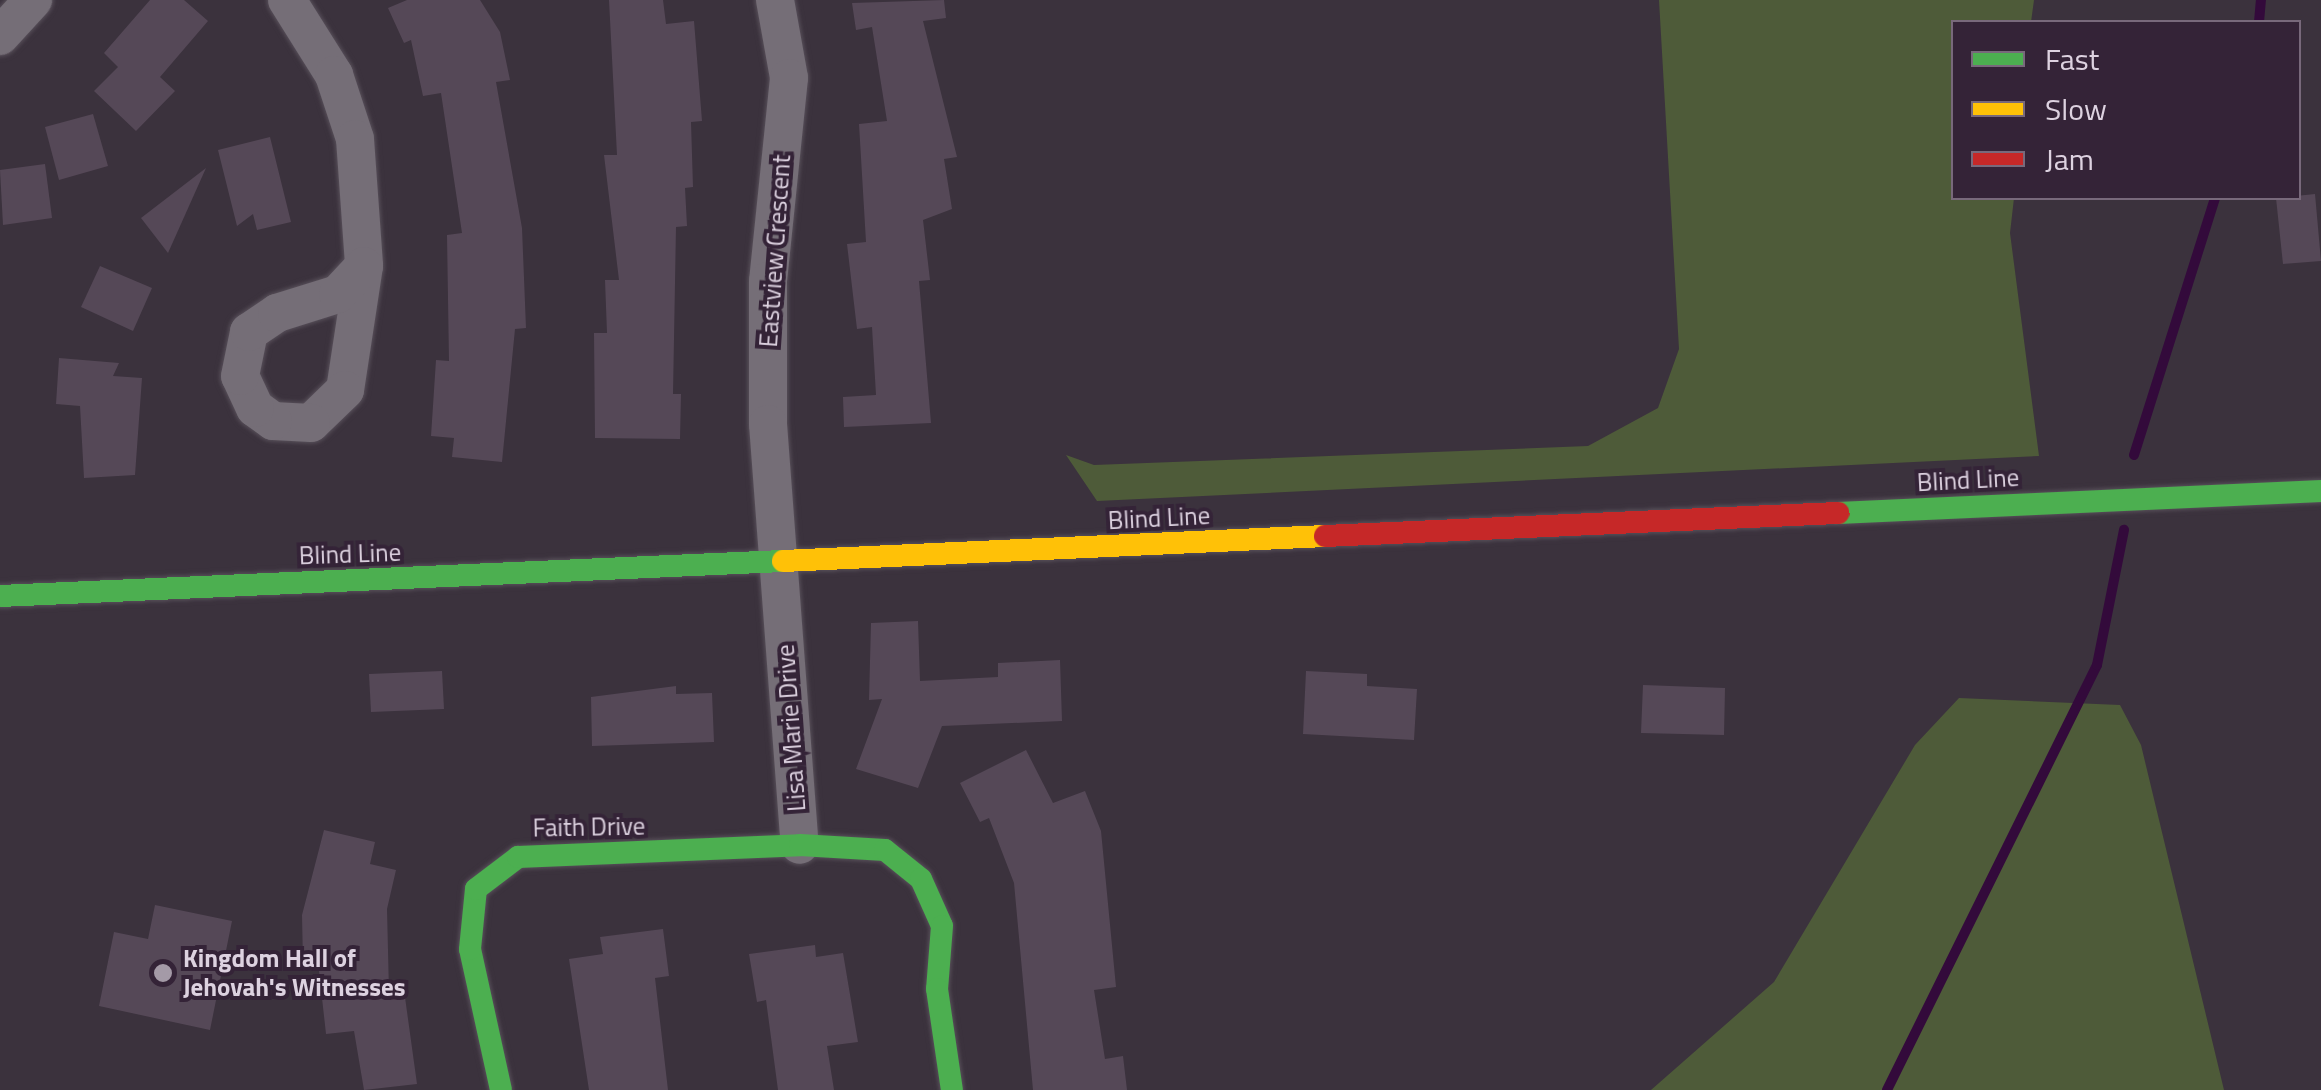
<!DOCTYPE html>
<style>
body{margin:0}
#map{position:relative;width:2321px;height:1090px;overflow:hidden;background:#3b323d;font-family:"Titillium Web",sans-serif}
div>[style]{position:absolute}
.green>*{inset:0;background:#4e5b39}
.stream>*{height:10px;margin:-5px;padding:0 5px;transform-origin:5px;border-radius:5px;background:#330a3b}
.building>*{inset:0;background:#554857}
.roads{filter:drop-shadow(0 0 2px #574f59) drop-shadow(0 0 2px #574f59)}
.street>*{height:38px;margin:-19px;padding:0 19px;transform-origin:19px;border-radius:19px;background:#756e77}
.fast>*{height:22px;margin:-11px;padding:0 11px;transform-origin:11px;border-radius:11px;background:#4caf50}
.slow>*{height:22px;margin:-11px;padding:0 11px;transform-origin:11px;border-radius:11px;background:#ffc107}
.jam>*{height:22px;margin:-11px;padding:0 11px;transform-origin:11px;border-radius:11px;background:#c62828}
.dots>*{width:28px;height:28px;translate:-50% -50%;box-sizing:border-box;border:5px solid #342337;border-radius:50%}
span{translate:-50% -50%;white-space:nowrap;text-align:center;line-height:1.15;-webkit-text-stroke:8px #342337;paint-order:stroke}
.street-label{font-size:25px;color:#ddd2e0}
.poi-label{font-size:25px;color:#ddd2e0;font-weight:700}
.left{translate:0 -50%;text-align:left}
.legend{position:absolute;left:1951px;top:20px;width:350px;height:180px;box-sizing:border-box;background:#342337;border:2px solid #78697b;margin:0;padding:12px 18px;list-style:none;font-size:30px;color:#ddd2e0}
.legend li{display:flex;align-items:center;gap:20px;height:50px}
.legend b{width:50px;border:2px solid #78697b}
</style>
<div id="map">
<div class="green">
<i style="clip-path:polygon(1659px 0,2034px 0,2031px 22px,1954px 22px,1954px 198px,2014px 198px,2010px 233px,2039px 456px,1097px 501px,1066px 455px,1094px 465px,1588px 446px,1658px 408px,1679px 349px)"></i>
<i style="clip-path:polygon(1959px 698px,2120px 705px,2141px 745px,2224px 1090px,1651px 1090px,1774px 982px,1915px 745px)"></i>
</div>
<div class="stream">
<i style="left:2259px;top:22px;width:22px;rotate:-85deg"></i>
<i style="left:2134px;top:455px;width:269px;rotate:-72.5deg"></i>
<i style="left:1887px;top:1090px;width:474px;rotate:-63.7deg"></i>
<i style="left:2097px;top:665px;width:138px;rotate:-78.7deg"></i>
</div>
<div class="building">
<i style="clip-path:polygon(150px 0,184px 0,208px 21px,160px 77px,175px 91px,136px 131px,94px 91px,118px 67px,104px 53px)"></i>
<i style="clip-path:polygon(407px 0,480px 0,500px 32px,510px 80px,496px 82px,522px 228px,526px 328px,515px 329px,502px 462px,452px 457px,454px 438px,431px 436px,436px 360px,449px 361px,447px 235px,462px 233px,441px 93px,423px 96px,411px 40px,404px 43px,388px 8px)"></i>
<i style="clip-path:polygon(609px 0,663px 0,666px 24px,694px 21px,702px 121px,691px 122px,693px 187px,685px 188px,687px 226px,676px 227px,673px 394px,681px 394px,680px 439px,595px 438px,594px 333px,607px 333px,605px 280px,619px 280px,604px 155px,617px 155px)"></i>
<i style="clip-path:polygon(944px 0,946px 18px,923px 21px,957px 157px,944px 159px,952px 209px,923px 220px,930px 280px,919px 281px,931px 423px,844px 427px,843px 397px,876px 395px,872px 327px,857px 329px,847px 244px,866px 242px,859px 124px,887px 121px,872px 27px,856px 30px,852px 3px)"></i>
<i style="clip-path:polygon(93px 114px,108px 166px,59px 180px,45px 127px)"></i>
<i style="clip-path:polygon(270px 137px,291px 222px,257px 230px,253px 214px,237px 226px,218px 150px)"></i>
<i style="clip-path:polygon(45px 164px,52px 218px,3px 225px,0 170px)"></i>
<i style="clip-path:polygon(206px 168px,168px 253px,141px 218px)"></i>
<i style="clip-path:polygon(2315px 194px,2321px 261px,2283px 264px,2276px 198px)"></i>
<i style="clip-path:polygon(100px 266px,152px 288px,133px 331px,81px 307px)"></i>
<i style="clip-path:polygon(59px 358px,119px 363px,113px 376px,142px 378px,135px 475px,84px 478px,80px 406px,56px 404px)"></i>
<i style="clip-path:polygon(918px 621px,920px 681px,998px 677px,998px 663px,1060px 660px,1062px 721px,942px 726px,918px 788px,856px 769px,882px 699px,869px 700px,871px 623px)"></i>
<i style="clip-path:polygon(442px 671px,444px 709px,371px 712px,369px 674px)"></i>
<i style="clip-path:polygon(1306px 671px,1367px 674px,1367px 686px,1417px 689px,1414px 740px,1303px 734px)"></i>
<i style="clip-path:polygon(1643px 685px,1725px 688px,1724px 735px,1641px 733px)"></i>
<i style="clip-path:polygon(676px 686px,676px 694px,712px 693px,714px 742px,592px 746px,591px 697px)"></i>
<i style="clip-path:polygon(1026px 750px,1053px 803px,1085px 791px,1101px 831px,1116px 987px,1094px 990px,1105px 1059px,1123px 1056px,1127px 1090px,1033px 1090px,1014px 883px,989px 818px,980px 822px,960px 783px)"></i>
<i style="clip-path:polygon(324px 830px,375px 842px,370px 864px,396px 870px,387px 909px,389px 992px,404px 990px,417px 1084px,364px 1090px,354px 1031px,326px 1034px,318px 962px,303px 963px,302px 915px)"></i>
<i style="clip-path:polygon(155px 905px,232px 921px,210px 1030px,99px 1006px,114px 932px,148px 939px)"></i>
<i style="clip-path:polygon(663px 929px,669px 976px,655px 978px,668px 1090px,589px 1090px,569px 959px,603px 954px,600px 937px)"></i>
<i style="clip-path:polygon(815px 945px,816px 957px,843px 953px,858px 1042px,827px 1046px,834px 1090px,778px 1090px,766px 1000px,757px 1002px,749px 954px)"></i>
</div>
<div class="roads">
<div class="street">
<i style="left:287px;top:0;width:89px;rotate:57.9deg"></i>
<i style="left:334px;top:75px;width:67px;rotate:71.8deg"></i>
<i style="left:355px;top:139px;width:127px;rotate:85.9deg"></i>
<i style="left:364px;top:266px;width:125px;rotate:98.7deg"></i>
<i style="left:345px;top:390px;width:47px;rotate:135.9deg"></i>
<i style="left:311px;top:423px;width:38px;rotate:-177deg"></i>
<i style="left:273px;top:421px;width:22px;rotate:-144deg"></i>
<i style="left:255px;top:408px;width:35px;rotate:-115deg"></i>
<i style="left:240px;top:376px;width:45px;rotate:-78.4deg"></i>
<i style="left:249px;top:332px;width:34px;rotate:-34deg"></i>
<i style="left:277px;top:313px;width:64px;rotate:-17.3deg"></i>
<i style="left:338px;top:294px;width:38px;rotate:-47deg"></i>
<i style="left:775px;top:0;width:79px;rotate:79.8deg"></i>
<i style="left:789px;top:78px;width:204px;rotate:95.9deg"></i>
<i style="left:768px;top:281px;width:143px;rotate:90deg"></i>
<i style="left:768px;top:424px;width:422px;rotate:85.7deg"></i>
<i style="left:0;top:36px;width:49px;rotate:-47.5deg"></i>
</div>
<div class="fast">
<i style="left:1838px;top:513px;width:484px;rotate:-2.6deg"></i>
<i style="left:0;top:596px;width:784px;rotate:-2.56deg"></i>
<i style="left:501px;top:1090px;width:144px;rotate:-102.4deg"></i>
<i style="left:470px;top:949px;width:60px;rotate:-84.3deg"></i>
<i style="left:476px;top:889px;width:53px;rotate:-37.3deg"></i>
<i style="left:518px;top:857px;width:282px;rotate:-2.4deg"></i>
<i style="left:800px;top:845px;width:85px;rotate:3.4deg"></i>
<i style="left:885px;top:850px;width:46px;rotate:38.9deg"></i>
<i style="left:921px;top:879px;width:51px;rotate:65.9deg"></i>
<i style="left:942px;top:926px;width:63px;rotate:94.5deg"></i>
<i style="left:937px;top:989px;width:102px;rotate:81.6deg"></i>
</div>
<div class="slow">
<i style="left:783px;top:561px;width:543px;rotate:-2.64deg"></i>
</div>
<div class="jam">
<i style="left:1325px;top:536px;width:514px;rotate:-2.57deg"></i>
</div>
</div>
<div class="dots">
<i style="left:163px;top:973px;background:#a49aa7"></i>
</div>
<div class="street-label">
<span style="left:775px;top:251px;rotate:-86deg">Eastview Crescent</span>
<span style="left:1968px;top:480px;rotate:-3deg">Blind Line</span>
<span style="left:1159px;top:518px;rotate:-3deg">Blind Line</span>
<span style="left:350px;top:554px;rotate:-2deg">Blind Line</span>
<span style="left:791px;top:728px;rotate:-94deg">Lisa Marie Drive</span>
<span style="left:589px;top:827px;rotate:-1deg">Faith Drive</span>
</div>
<div class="poi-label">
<span class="left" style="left:183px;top:973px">Kingdom Hall of<br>Jehovah's Witnesses</span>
</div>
<ul class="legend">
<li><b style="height:12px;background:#4caf50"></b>Fast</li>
<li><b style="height:12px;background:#ffc107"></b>Slow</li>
<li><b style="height:12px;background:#c62828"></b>Jam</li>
</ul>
</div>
